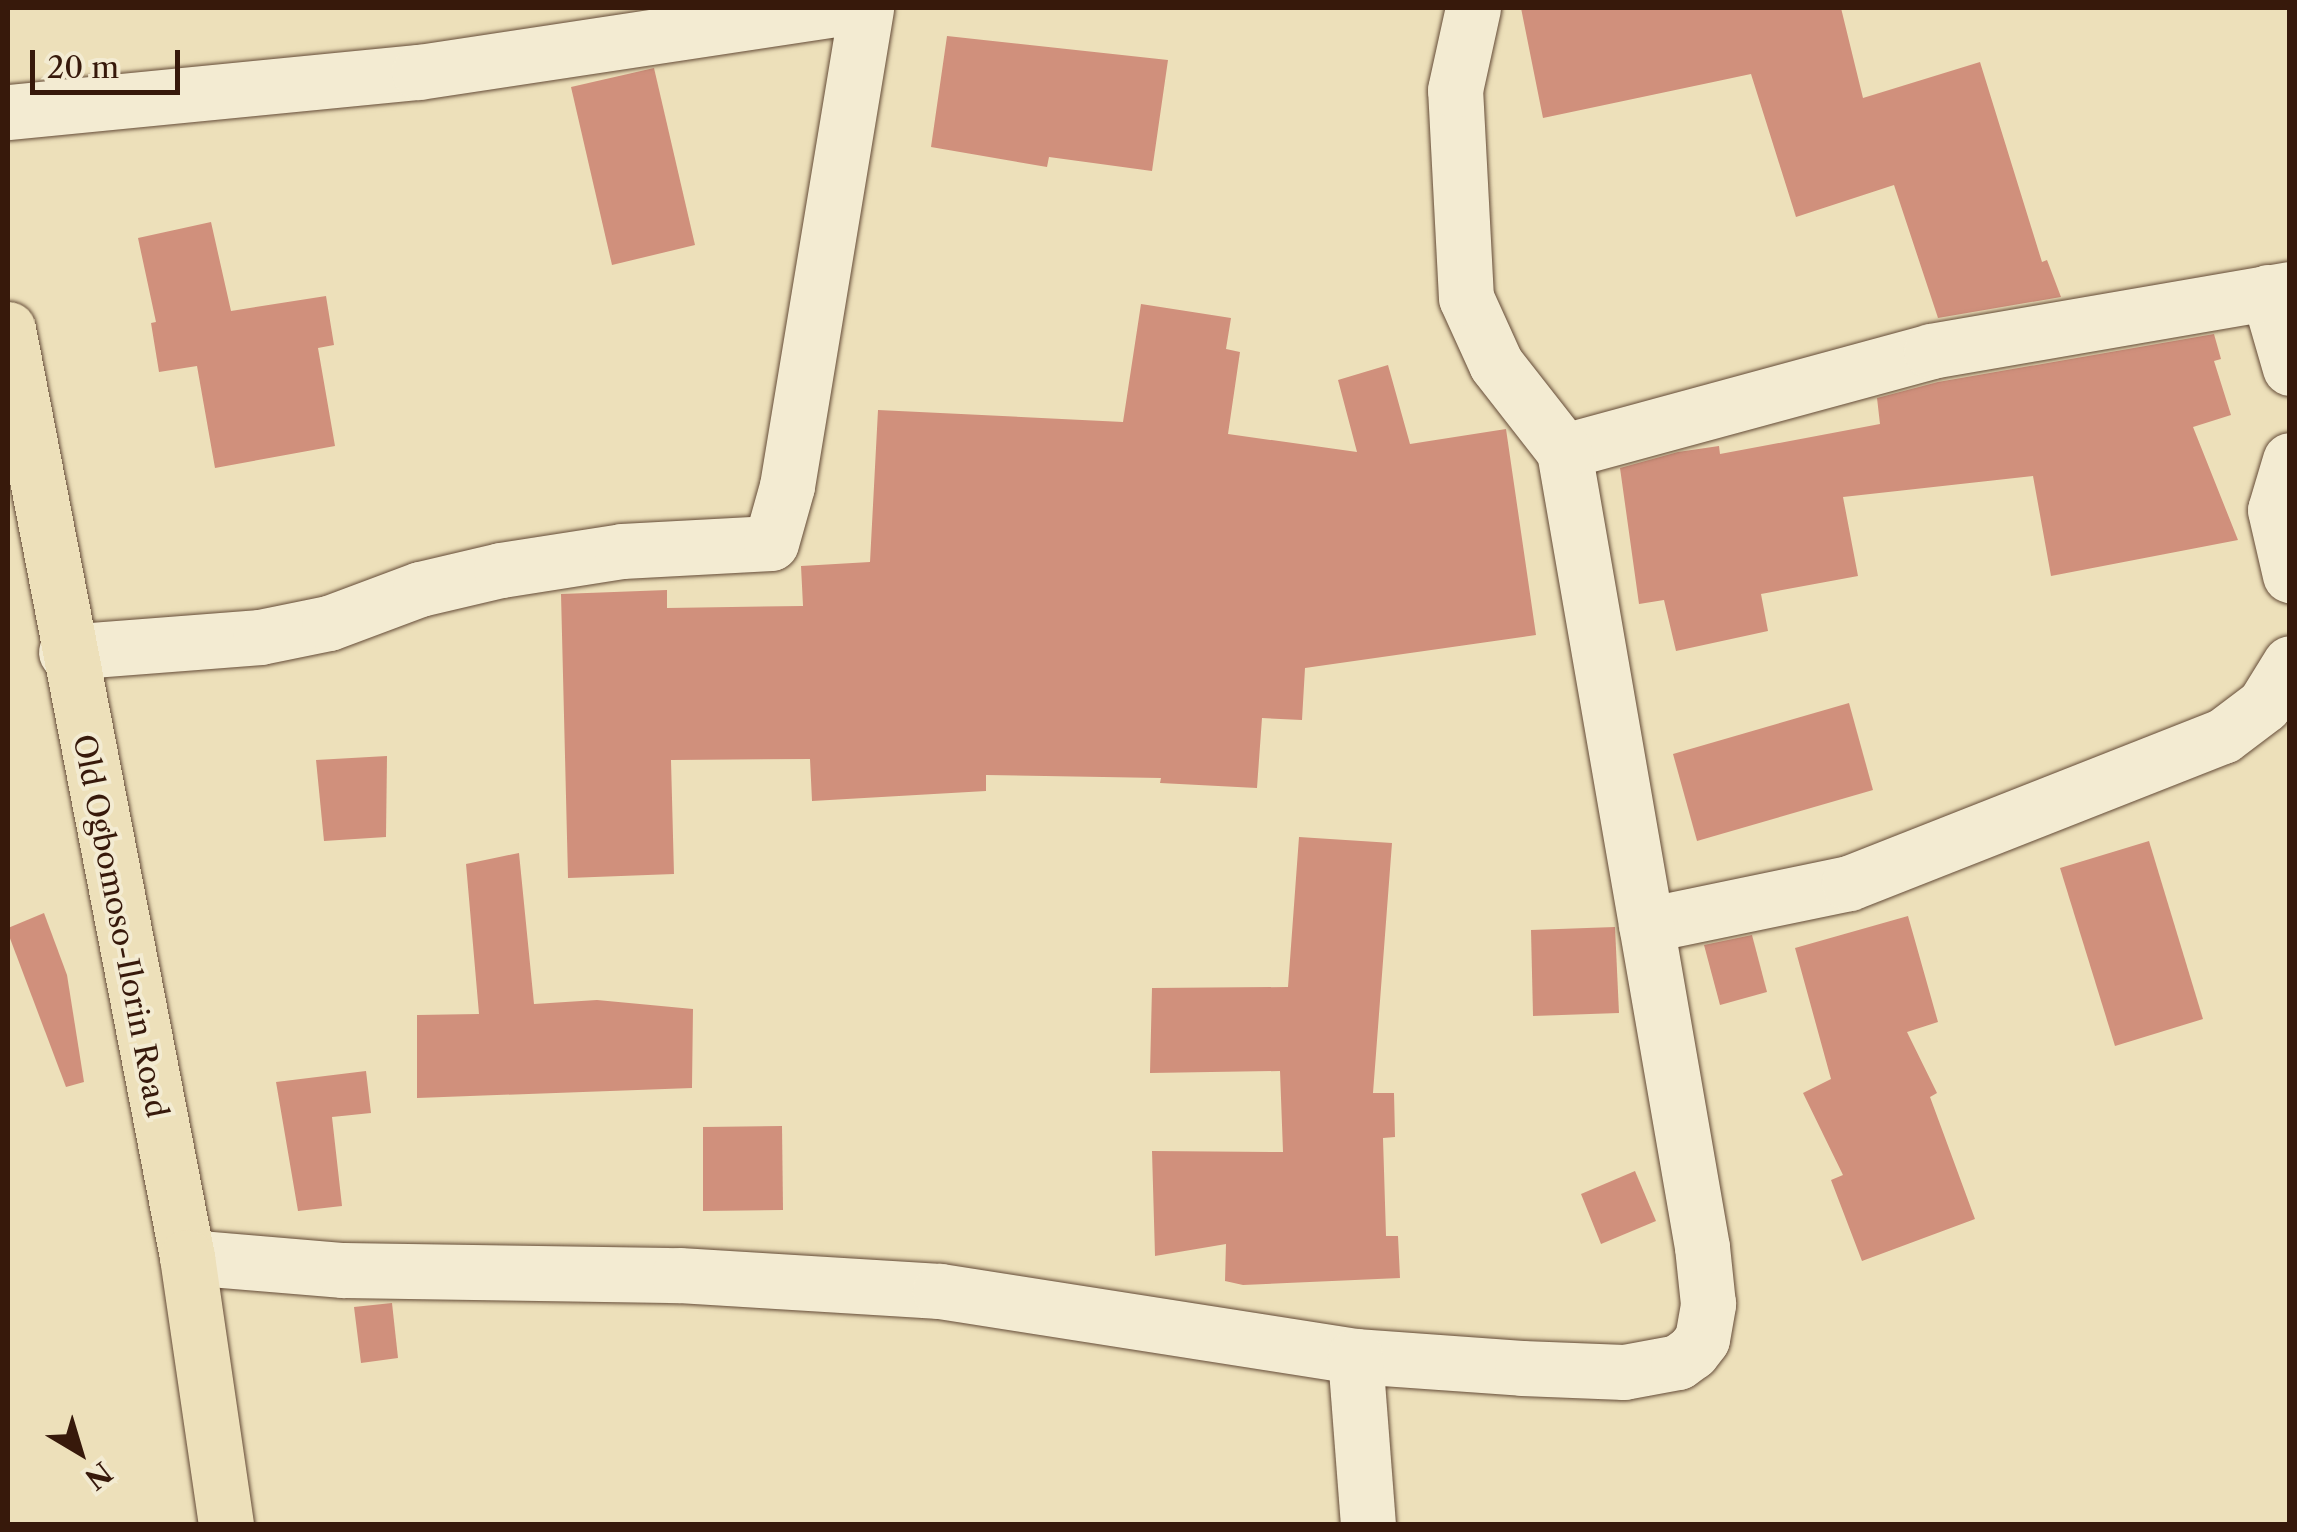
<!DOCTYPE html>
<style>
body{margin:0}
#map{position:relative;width:2297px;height:1532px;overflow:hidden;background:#ede0ba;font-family:"Libre Caslon Text",serif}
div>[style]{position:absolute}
.building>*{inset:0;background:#d0907c}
.roads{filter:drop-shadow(0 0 2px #644b37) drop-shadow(0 0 2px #644b37)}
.minor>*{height:55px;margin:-27.5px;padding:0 27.5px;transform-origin:27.5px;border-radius:27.5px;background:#f3ebd2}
.highway>*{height:55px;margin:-27.5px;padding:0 27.5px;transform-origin:27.5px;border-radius:27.5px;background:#ede0ba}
span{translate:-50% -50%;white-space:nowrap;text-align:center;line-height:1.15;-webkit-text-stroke:8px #f3ebd2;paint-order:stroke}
.street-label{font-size:30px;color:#37190b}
.frame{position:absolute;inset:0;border:10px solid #37190b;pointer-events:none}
.north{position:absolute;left:30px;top:1402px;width:100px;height:100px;-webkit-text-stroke:8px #f3ebd2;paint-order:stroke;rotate:142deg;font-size:28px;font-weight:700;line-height:40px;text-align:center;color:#37190b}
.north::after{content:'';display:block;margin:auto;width:35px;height:45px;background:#37190b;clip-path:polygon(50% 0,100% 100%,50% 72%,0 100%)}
.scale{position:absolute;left:30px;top:50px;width:150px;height:45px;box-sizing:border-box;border:5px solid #37190b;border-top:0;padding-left:12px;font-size:30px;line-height:35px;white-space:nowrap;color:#37190b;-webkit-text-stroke:8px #f3ebd2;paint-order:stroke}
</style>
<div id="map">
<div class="building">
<i style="clip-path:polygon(1521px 8px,1841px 8px,1863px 98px,1980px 62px,2042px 262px,2047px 260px,2061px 297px,1938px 318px,1894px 185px,1796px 217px,1751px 74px,1543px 118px)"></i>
<i style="clip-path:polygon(947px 36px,1168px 60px,1152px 171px,1049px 157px,1047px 167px,931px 147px)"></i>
<i style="clip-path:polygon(654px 68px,695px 245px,612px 265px,571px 87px)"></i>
<i style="clip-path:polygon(211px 222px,231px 311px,326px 296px,334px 345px,318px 348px,335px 446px,215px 468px,197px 366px,159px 372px,151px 323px,156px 322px,138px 238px)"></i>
<i style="clip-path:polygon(1141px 304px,1231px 318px,1226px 349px,1240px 352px,1228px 434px,1357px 452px,1338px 380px,1388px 365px,1410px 444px,1506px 429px,1536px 635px,1305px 668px,1302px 720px,1262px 718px,1257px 788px,1160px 783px,1161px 778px,986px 775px,986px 791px,812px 801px,810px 759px,671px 760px,674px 874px,568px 878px,561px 594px,667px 590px,667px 608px,803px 606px,801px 566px,870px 562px,878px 410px,1123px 422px)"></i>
<i style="clip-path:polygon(2214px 334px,2221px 359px,2214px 361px,2231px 415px,2193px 427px,2238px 540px,2051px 576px,2033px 476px,1843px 497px,1858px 576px,1761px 594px,1768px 631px,1676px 651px,1664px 600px,1639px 604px,1620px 468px,1678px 452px,1719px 446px,1720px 454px,1880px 424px,1877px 398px,1938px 382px)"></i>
<i style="clip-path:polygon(1849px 703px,1873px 790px,1697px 841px,1673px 754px)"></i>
<i style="clip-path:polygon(387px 756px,386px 837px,324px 841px,316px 760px)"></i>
<i style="clip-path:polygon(1299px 837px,1392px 843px,1373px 1093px,1394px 1093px,1395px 1137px,1383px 1138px,1386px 1236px,1398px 1236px,1400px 1278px,1243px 1285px,1225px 1281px,1226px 1244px,1155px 1256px,1152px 1151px,1283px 1152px,1280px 1071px,1150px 1073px,1152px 988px,1288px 987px)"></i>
<i style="clip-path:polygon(2149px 841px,2203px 1019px,2115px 1046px,2060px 868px)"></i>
<i style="clip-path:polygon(519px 853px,534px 1004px,597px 1000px,693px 1009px,692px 1088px,417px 1098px,417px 1015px,479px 1014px,466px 864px)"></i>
<i style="clip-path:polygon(44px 913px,67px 975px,84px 1082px,66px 1087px,8px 933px,8px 928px)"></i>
<i style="clip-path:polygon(1908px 916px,1938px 1022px,1907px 1032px,1937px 1093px,1930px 1097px,1975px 1219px,1862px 1261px,1831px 1180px,1843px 1175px,1803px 1093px,1831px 1079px,1795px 948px)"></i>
<i style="clip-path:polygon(1615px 927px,1619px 1013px,1533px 1016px,1531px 930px)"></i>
<i style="clip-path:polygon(1752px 935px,1767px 992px,1720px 1005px,1704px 945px)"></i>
<i style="clip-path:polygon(366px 1071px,371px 1113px,332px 1117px,342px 1206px,298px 1211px,276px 1082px)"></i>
<i style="clip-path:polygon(782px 1126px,783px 1210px,703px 1211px,703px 1127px)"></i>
<i style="clip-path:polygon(1635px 1171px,1656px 1221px,1601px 1244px,1581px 1194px)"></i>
<i style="clip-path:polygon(392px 1303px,398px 1358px,361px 1363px,354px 1307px)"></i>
</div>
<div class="roads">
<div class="minor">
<i style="left:8px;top:112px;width:413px;rotate:-5.6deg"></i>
<i style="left:419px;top:72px;width:427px;rotate:-8.6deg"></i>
<i style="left:2268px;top:292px;width:79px;rotate:73.9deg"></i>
<i style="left:1564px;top:451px;width:380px;rotate:-15.2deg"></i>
<i style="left:1931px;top:351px;width:364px;rotate:-9.8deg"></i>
<i style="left:2290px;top:460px;width:52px;rotate:106.7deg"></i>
<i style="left:2275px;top:510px;width:67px;rotate:77deg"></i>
<i style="left:66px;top:652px;width:195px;rotate:-4.4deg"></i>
<i style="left:260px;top:637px;width:70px;rotate:-11.5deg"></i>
<i style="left:329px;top:623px;width:97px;rotate:-20.5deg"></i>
<i style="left:420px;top:589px;width:83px;rotate:-13.2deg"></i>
<i style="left:501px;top:570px;width:122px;rotate:-8.9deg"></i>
<i style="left:622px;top:551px;width:149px;rotate:-3.1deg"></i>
<i style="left:771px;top:543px;width:59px;rotate:-74.3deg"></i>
<i style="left:787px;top:486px;width:484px;rotate:-80.6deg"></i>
<i style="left:1646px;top:925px;width:207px;rotate:-11.7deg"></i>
<i style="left:1849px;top:883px;width:402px;rotate:-21.5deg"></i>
<i style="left:2223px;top:736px;width:51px;rotate:-37.1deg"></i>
<i style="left:2264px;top:705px;width:49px;rotate:-58.2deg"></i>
<i style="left:187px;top:1257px;width:157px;rotate:4.8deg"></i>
<i style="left:343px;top:1270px;width:336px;rotate:0.9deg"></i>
<i style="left:679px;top:1275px;width:261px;rotate:3.5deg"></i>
<i style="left:940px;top:1291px;width:420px;rotate:8.9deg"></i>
<i style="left:1355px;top:1356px;width:167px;rotate:4.1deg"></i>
<i style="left:1522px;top:1368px;width:102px;rotate:2.2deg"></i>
<i style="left:1624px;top:1372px;width:55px;rotate:-10.5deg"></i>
<i style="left:1678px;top:1362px;width:17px;rotate:-36deg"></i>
<i style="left:1692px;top:1352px;width:16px;rotate:-52deg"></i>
<i style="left:1702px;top:1339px;width:36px;rotate:-80deg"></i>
<i style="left:1708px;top:1304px;width:57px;rotate:-96deg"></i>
<i style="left:1702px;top:1247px;width:808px;rotate:-99.84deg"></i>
<i style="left:1564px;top:451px;width:110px;rotate:-128deg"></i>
<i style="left:1496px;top:364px;width:72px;rotate:-114.4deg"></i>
<i style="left:1466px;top:298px;width:208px;rotate:-93deg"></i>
<i style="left:1455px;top:90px;width:84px;rotate:-77.6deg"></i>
<i style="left:1355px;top:1356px;width:169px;rotate:85.6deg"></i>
</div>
<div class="highway">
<i style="left:8px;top:329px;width:945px;rotate:79.08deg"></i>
<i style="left:187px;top:1257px;width:270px;rotate:81.7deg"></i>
</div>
</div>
<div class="street-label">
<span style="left:120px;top:926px;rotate:79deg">Old Ogbomoso-Ilorin Road</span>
</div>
<div class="frame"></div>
<div class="north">N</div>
<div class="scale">20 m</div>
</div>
